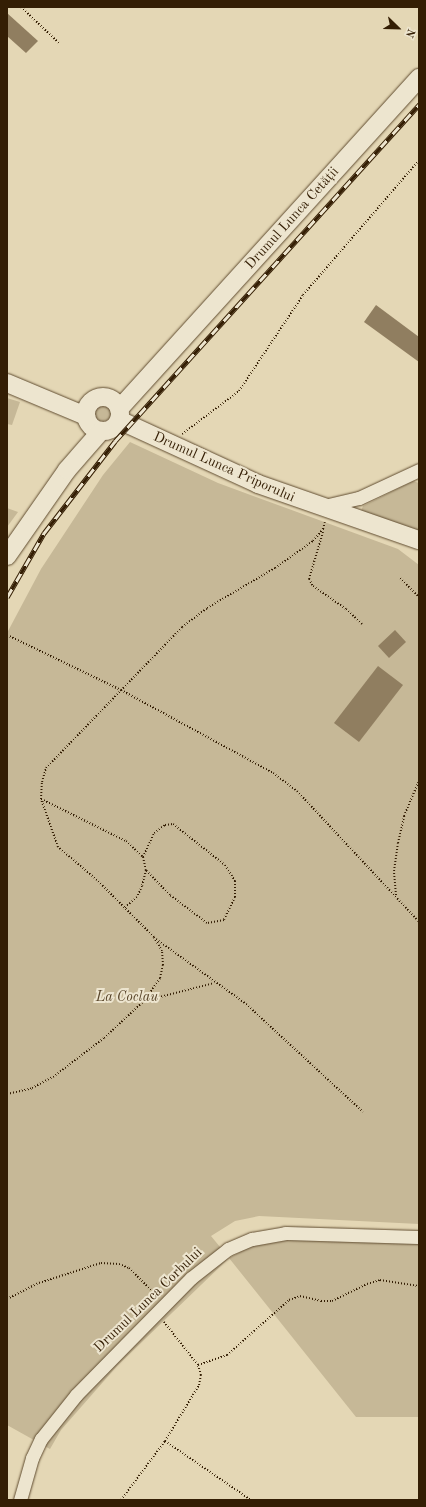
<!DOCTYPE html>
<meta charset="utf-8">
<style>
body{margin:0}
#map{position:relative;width:426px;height:1507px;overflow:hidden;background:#e4d7b5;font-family:"Old Standard TT",serif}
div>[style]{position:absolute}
.green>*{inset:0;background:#c6b897}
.round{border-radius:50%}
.building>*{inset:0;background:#907e60}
.path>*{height:2px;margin-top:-1px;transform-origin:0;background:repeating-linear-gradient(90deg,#341e04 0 1px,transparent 0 3px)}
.roads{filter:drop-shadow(0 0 1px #604c30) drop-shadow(0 0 1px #604c30)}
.street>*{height:13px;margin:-6.5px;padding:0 6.5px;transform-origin:6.5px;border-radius:6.5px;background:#ede5cf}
.secondary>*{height:18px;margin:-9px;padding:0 9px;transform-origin:9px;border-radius:9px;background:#ede5cf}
.secondary>.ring{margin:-9px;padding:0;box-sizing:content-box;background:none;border:18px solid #ede5cf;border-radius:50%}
.rail>*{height:4.5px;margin-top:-2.25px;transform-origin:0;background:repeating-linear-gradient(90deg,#ede5cf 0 9px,#341e04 0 18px);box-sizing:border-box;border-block:1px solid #341e04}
span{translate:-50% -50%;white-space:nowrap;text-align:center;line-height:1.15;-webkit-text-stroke:4px #ede5cf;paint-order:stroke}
.street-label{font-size:14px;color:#341e04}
.park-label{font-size:14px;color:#584429;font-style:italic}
.frame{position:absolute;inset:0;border:8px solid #341e04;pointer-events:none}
.north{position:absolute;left:378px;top:8px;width:40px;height:40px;-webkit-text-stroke:3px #ede5cf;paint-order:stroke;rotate:113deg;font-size:11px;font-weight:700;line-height:16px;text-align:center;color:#341e04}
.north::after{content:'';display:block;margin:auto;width:14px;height:18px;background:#341e04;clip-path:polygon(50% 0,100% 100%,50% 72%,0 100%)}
</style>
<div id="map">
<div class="green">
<i style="clip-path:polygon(7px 398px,20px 402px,12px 425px,7px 424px)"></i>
<i class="round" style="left:95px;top:405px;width:16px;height:16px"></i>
<i style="clip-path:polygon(130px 442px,218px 483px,398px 549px,419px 565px,419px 1224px,259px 1216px,235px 1221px,211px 1236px,229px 1258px,249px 1247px,294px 1239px,419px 1244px,419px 1417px,356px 1417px,229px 1258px,117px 1366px,61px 1430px,50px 1449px,7px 1425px,7px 633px,41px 569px,103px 475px)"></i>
<i style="clip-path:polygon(413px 481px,419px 483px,419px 533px,361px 511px,363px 506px)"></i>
<i style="clip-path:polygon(7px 508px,18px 512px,7px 527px)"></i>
</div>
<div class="building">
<i style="clip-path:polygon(7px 13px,38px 41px,26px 53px,7px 36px)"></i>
<i style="clip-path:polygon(376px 305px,419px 337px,419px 362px,364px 322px)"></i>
<i style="clip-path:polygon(395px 630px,406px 642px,389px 658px,378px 646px)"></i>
<i style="clip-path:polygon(378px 666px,403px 685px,359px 742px,334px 723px)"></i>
</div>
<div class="path">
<i style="left:21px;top:7px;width:52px;rotate:43.5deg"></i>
<i style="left:182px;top:434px;width:71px;rotate:-37deg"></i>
<i style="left:239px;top:391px;width:115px;rotate:-56.3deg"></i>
<i style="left:303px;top:295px;width:178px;rotate:-49.3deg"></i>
<i style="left:323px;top:532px;width:49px;rotate:106.6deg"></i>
<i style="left:309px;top:579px;width:8px;rotate:60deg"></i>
<i style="left:313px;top:586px;width:40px;rotate:34.9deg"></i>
<i style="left:346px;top:609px;width:22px;rotate:43deg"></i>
<i style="left:400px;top:578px;width:27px;rotate:45deg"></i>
<i style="left:7px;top:635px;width:127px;rotate:25.8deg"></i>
<i style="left:121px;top:690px;width:173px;rotate:28.6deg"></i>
<i style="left:273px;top:773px;width:30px;rotate:37deg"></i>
<i style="left:297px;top:791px;width:179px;rotate:47deg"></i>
<i style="left:41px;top:799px;width:95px;rotate:26.3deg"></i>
<i style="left:126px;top:841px;width:23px;rotate:43deg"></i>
<i style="left:143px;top:857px;width:13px;rotate:77deg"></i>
<i style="left:146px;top:870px;width:16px;rotate:104deg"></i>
<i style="left:142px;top:886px;width:12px;rotate:114deg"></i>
<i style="left:137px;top:897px;width:18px;rotate:139deg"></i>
<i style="left:143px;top:857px;width:26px;rotate:-65deg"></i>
<i style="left:154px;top:833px;width:14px;rotate:-36deg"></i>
<i style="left:165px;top:825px;width:8px;rotate:-7deg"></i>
<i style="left:173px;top:824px;width:66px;rotate:38.3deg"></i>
<i style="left:225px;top:865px;width:19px;rotate:58deg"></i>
<i style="left:235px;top:881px;width:16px;rotate:90deg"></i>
<i style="left:235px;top:897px;width:25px;rotate:116deg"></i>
<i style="left:224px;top:920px;width:17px;rotate:170deg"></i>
<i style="left:207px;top:923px;width:46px;rotate:-142.9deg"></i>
<i style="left:170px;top:895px;width:35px;rotate:-134deg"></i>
<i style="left:396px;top:895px;width:24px;rotate:-95deg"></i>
<i style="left:394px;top:871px;width:28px;rotate:-82deg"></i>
<i style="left:398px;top:843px;width:28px;rotate:-77deg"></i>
<i style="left:404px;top:816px;width:39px;rotate:-67deg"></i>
<i style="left:156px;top:939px;width:111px;rotate:35.8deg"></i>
<i style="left:246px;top:1004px;width:159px;rotate:42.7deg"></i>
<i style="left:144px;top:1001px;width:72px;rotate:-14.4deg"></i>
<i style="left:7px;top:1094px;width:26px;rotate:-13deg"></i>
<i style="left:32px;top:1088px;width:24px;rotate:-28deg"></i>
<i style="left:53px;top:1077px;width:64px;rotate:-37.4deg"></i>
<i style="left:104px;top:1038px;width:54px;rotate:-42.8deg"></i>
<i style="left:144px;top:1001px;width:28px;rotate:-55deg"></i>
<i style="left:160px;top:978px;width:13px;rotate:-77deg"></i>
<i style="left:163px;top:965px;width:14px;rotate:-94deg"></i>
<i style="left:162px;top:951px;width:16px;rotate:-120deg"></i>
<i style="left:154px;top:937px;width:81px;rotate:-135deg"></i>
<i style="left:97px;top:880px;width:51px;rotate:-139.8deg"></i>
<i style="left:58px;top:847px;width:51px;rotate:-109.5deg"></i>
<i style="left:41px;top:799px;width:17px;rotate:-87deg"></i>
<i style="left:42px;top:782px;width:15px;rotate:-74deg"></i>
<i style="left:46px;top:768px;width:196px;rotate:-46deg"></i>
<i style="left:182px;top:627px;width:31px;rotate:-37deg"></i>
<i style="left:207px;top:608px;width:79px;rotate:-30.5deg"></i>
<i style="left:275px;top:568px;width:47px;rotate:-35.4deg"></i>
<i style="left:313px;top:541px;width:16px;rotate:-50deg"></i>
<i style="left:323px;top:529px;width:7px;rotate:-74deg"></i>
<i style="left:7px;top:1299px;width:36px;rotate:-27deg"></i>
<i style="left:39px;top:1283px;width:65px;rotate:-17.9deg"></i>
<i style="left:101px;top:1263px;width:18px;rotate:3deg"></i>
<i style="left:119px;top:1264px;width:11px;rotate:22deg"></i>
<i style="left:129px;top:1268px;width:41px;rotate:45deg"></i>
<i style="left:198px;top:1365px;width:31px;rotate:-19deg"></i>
<i style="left:227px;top:1355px;width:83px;rotate:-41.6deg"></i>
<i style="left:289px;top:1300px;width:12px;rotate:-20deg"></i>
<i style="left:300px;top:1296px;width:22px;rotate:13deg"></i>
<i style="left:321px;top:1301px;width:11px"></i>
<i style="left:332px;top:1301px;width:39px;rotate:-26deg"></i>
<i style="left:367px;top:1284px;width:14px;rotate:-17deg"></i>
<i style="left:380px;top:1280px;width:39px;rotate:9deg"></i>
<i style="left:165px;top:1441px;width:104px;rotate:34.5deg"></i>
<i style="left:121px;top:1500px;width:74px;rotate:-53.3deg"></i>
<i style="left:165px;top:1441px;width:66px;rotate:-58.7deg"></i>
<i style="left:199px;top:1385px;width:10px;rotate:-79deg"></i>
<i style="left:201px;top:1375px;width:10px;rotate:-107deg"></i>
<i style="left:198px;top:1365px;width:55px;rotate:-128.3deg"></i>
</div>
<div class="roads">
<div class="street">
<i style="left:324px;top:506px;width:36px;rotate:-13deg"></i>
<i style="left:359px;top:498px;width:66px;rotate:-25deg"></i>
<i style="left:20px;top:1500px;width:44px;rotate:-74.1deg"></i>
<i style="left:32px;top:1458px;width:21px;rotate:-65deg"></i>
<i style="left:41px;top:1439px;width:56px;rotate:-51.5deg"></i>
<i style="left:76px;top:1395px;width:164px;rotate:-45.5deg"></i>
<i style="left:191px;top:1278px;width:47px;rotate:-38.1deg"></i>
<i style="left:228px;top:1249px;width:26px;rotate:-23deg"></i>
<i style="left:252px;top:1239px;width:34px;rotate:-10deg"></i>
<i style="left:285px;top:1233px;width:134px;rotate:1.7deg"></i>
</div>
<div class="secondary">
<i style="left:7px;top:383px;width:86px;rotate:22.7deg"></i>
<i class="ring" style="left:86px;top:397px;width:16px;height:16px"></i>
<i style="left:119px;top:409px;width:447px;rotate:-47.8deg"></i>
<i style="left:119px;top:420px;width:153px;rotate:24.7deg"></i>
<i style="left:258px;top:484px;width:170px;rotate:19.2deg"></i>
<i style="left:7px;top:556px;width:105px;rotate:-55.1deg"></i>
<i style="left:67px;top:470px;width:52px;rotate:-48.9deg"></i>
</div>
</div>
<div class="rail">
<i style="left:7px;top:597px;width:74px;rotate:-60deg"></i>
<i style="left:44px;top:533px;width:116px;rotate:-52.3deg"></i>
<i style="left:115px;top:441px;width:454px;rotate:-47.9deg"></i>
</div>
<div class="street-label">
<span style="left:292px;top:218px;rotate:-48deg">Drumul Lunca Cetății</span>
<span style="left:224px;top:467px;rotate:24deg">Drumul Lunca Priporului</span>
<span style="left:148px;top:1300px;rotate:-44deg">Drumul Lunca Corbului</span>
</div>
<div class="park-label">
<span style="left:127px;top:997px">La Coclau</span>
</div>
<div class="frame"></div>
<div class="north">N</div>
</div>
